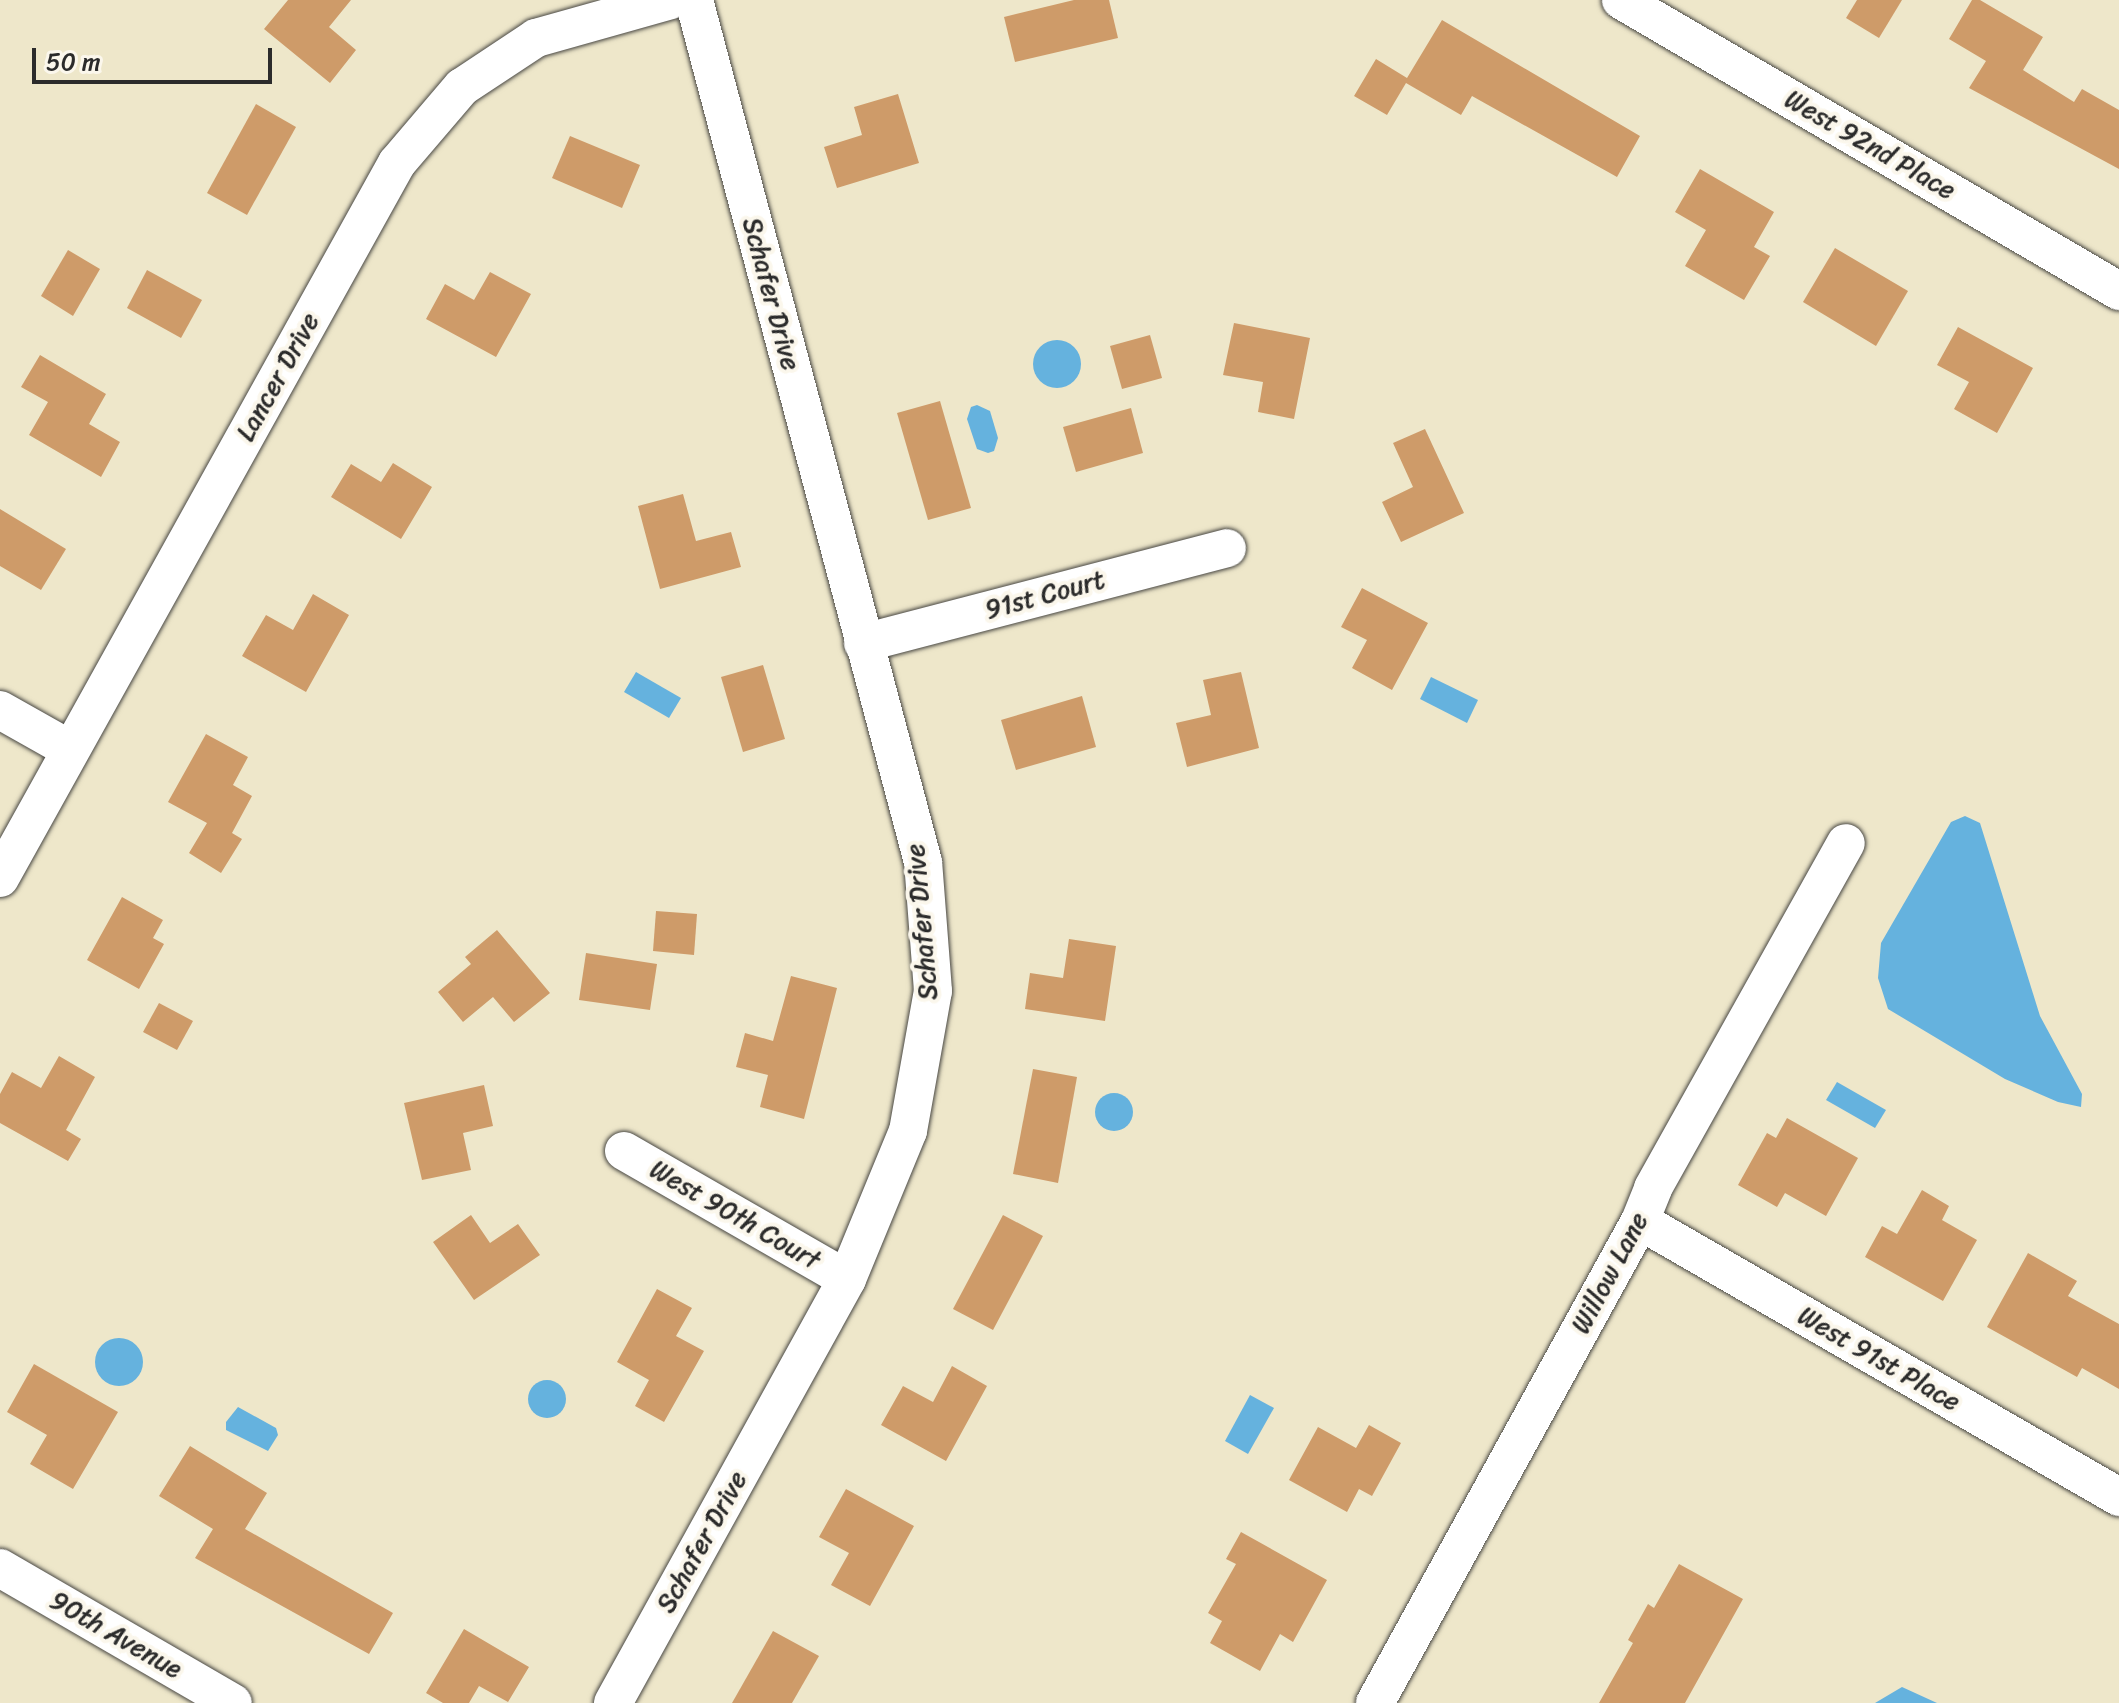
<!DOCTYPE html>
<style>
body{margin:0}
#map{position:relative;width:2119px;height:1703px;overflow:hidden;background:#eee7ca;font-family:Sriracha,sans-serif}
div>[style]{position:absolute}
.water>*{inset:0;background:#65b2de}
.round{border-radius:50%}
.building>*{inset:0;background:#ce9b69}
.roads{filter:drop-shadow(0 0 2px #484743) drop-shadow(0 0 2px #484743)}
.minor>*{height:38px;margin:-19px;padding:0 19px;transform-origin:19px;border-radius:19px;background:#fff}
span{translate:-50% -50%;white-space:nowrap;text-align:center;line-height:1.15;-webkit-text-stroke:8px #fbf7ec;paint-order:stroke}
.street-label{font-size:26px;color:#2b2b2b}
.scale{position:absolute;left:32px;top:48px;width:240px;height:36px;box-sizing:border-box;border:4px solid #2b2b2b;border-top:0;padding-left:10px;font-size:24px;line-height:28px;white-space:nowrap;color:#2b2b2b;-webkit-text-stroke:6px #fbf7ec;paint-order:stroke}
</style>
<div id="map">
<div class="water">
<i class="round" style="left:1033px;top:340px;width:48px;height:48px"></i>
<i style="clip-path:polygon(977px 405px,990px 411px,998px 438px,994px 451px,988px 453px,977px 449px,967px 419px,971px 407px)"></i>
<i style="clip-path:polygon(636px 672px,681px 698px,669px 718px,624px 692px)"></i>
<i style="clip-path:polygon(1431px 677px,1478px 700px,1467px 723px,1420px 699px)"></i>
<i style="clip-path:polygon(1965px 816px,1980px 823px,2040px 1016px,2082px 1094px,2081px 1107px,2058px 1102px,2005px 1079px,1888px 1009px,1878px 978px,1881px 943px,1951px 822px)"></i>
<i style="clip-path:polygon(1837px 1082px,1886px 1110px,1875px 1128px,1826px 1100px)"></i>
<i class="round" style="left:1095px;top:1093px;width:38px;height:38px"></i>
<i class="round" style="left:95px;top:1338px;width:48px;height:48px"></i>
<i class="round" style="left:528px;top:1380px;width:38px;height:38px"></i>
<i style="clip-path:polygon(1250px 1395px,1274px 1408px,1248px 1454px,1225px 1441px)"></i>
<i style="clip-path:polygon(238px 1407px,276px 1428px,278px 1435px,268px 1451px,226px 1430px,226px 1422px)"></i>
<i style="clip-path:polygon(1902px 1687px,1937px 1703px,1875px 1703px)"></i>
</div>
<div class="building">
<i style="clip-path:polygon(288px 0,351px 0,329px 27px,356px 50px,330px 83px,264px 29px)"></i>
<i style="clip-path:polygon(1074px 0,1109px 0,1118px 38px,1015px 62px,1004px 17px)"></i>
<i style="clip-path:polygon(1857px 0,1902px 0,1879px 38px,1846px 18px)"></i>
<i style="clip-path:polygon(1972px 0,1980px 0,2043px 37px,2023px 70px,2074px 102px,2082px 89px,2119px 110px,2119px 169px,1969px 88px,1986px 61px,1949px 39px)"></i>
<i style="clip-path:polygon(1442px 20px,1640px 136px,1617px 177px,1472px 96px,1461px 115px,1406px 83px,1387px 115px,1354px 96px,1376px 59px,1407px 78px)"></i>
<i style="clip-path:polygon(898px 94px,919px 163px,837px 188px,824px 147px,862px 135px,854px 107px)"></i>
<i style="clip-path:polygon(256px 104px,296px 127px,247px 215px,207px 193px)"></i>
<i style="clip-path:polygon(570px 136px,640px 165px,622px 208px,552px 178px)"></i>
<i style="clip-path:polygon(1700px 169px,1774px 212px,1754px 247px,1770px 256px,1744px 300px,1685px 266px,1706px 230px,1675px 212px)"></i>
<i style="clip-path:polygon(1835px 248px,1908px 291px,1876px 346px,1803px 302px)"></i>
<i style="clip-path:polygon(68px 250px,100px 269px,73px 316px,41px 296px)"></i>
<i style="clip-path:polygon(147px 270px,202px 300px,181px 338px,127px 308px)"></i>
<i style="clip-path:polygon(490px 272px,531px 294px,496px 357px,426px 319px,445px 284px,474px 300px)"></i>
<i style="clip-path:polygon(1234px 323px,1310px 338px,1294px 419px,1258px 412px,1263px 382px,1223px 375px)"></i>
<i style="clip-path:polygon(1958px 327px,2033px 368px,1997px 433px,1954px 409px,1969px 382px,1937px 365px)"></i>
<i style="clip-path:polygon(1150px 335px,1162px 378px,1122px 389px,1110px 346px)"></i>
<i style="clip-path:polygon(40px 355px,106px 394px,89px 424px,120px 442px,101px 477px,29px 435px,48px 402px,21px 387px)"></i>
<i style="clip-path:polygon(940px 401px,971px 508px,928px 520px,897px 413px)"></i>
<i style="clip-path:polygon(1131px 408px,1143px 453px,1076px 472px,1063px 427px)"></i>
<i style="clip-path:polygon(1425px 429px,1464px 513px,1401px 542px,1382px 502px,1413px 487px,1393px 443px)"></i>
<i style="clip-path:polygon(393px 463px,432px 487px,401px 539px,331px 497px,351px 464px,381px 482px)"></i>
<i style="clip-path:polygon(683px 494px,696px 541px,731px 532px,741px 567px,660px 589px,638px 506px)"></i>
<i style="clip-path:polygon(0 509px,66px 549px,41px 590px,0 566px)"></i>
<i style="clip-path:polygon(1362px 588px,1428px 623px,1392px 690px,1352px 668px,1367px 640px,1341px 627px)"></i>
<i style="clip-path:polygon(313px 594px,349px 615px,306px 692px,242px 656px,266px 615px,293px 630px)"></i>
<i style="clip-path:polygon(763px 665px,785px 739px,743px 752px,721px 677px)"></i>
<i style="clip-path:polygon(1241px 672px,1259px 748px,1187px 767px,1176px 723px,1211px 715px,1203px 680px)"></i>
<i style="clip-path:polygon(1082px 696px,1096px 747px,1016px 770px,1001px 720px)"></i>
<i style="clip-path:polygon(206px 734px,248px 757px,233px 785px,252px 796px,232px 833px,242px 839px,221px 873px,189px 853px,207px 823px,168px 802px)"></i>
<i style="clip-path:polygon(122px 897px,163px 920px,153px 938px,164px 944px,139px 989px,87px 960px)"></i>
<i style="clip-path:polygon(656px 911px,697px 914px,694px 955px,653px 951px)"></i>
<i style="clip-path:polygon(497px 930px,550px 993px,514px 1022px,493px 997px,463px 1022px,438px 992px,471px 964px,465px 957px)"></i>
<i style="clip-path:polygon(1069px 939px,1116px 946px,1105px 1021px,1025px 1009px,1030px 973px,1063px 978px)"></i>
<i style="clip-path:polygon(586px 953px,657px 964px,650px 1010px,579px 1000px)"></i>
<i style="clip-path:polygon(791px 976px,837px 988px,804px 1119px,760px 1107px,768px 1075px,736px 1067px,745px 1033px,773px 1041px)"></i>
<i style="clip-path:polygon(159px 1003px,193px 1021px,177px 1050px,143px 1032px)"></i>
<i style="clip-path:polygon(59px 1056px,95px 1077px,66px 1130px,81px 1139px,68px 1161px,0 1123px,0 1094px,12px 1072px,41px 1088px)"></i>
<i style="clip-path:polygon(1033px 1069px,1077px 1077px,1058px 1183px,1013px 1174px)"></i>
<i style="clip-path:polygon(484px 1085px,493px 1126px,463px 1133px,471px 1170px,422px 1180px,404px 1103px)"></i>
<i style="clip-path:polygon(1787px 1118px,1858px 1158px,1826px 1216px,1785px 1193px,1777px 1207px,1738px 1185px,1767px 1133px,1776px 1138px)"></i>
<i style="clip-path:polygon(1922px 1190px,1949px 1206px,1942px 1220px,1977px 1240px,1943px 1301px,1865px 1257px,1882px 1226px,1897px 1234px)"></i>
<i style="clip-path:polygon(471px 1215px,490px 1243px,518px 1224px,540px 1255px,474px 1300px,433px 1242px)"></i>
<i style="clip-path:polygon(1003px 1215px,1043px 1236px,993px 1330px,953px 1309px)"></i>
<i style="clip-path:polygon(2028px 1253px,2077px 1281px,2068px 1296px,2119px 1324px,2119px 1389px,2082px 1368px,2077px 1377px,1987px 1327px)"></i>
<i style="clip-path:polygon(657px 1289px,692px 1308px,676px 1336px,704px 1351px,664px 1422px,635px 1406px,649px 1380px,617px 1362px)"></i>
<i style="clip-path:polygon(34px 1364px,118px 1412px,73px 1489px,30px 1464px,47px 1435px,7px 1412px)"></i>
<i style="clip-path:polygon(952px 1366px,987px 1386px,946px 1461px,881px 1425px,903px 1386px,933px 1402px)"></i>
<i style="clip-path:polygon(1369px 1425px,1401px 1443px,1372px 1496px,1359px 1489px,1347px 1512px,1289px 1480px,1318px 1427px,1356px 1448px)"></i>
<i style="clip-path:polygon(190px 1446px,267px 1493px,245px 1529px,393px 1613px,369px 1654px,195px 1558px,213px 1529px,159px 1496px)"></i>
<i style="clip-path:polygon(846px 1489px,914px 1526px,870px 1606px,831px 1585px,849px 1553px,819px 1537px)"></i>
<i style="clip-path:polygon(1241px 1532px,1327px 1580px,1293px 1642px,1280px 1634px,1260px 1671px,1210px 1643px,1222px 1621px,1208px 1613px,1236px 1564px,1226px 1559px)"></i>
<i style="clip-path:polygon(1679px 1564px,1743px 1599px,1685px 1703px,1599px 1703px,1633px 1643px,1628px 1640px,1648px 1604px,1654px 1608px)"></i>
<i style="clip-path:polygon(464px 1629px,529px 1667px,508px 1702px,479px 1686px,469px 1703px,443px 1703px,426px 1693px)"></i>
<i style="clip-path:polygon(773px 1631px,819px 1656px,792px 1703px,732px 1703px)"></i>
</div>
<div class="roads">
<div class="minor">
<i style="left:1621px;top:0;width:577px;rotate:30.3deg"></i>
<i style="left:863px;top:643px;width:376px;rotate:-14.6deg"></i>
<i style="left:0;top:710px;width:81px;rotate:29.4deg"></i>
<i style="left:0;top:878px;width:818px;rotate:-60.96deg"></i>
<i style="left:397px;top:163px;width:100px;rotate:-49.5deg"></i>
<i style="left:462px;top:87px;width:89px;rotate:-33.5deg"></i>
<i style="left:536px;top:38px;width:140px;rotate:-15.7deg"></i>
<i style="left:624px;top:1151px;width:257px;rotate:29.9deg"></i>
<i style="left:1640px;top:1221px;width:553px;rotate:29.95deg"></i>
<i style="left:0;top:1568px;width:269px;rotate:30.1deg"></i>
<i style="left:613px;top:1703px;width:484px;rotate:-61.1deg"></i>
<i style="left:847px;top:1279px;width:160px;rotate:-67.6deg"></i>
<i style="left:908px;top:1131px;width:142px;rotate:-79.9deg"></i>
<i style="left:933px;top:991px;width:129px;rotate:-94.4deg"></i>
<i style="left:923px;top:862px;width:892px;rotate:-104.88deg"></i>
<i style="left:1375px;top:1703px;width:550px;rotate:-61.2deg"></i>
<i style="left:1640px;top:1221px;width:35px;rotate:-68deg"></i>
<i style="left:1653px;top:1188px;width:395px;rotate:-60.8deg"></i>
</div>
</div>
<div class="street-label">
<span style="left:1870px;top:145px;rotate:30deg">West 92nd Place</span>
<span style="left:771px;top:294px;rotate:75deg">Schafer Drive</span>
<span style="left:278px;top:377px;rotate:-61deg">Lancer Drive</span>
<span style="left:1045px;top:595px;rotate:-15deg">91st Court</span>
<span style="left:922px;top:922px;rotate:-95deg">Schafer Drive</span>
<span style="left:735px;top:1215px;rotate:30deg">West 90th Court</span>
<span style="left:1610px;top:1273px;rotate:-62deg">Willow Lane</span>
<span style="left:1879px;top:1359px;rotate:30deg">West 91st Place</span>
<span style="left:702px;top:1542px;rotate:-61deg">Schafer Drive</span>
<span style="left:116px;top:1635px;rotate:30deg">90th Avenue</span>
</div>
<div class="scale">50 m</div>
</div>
